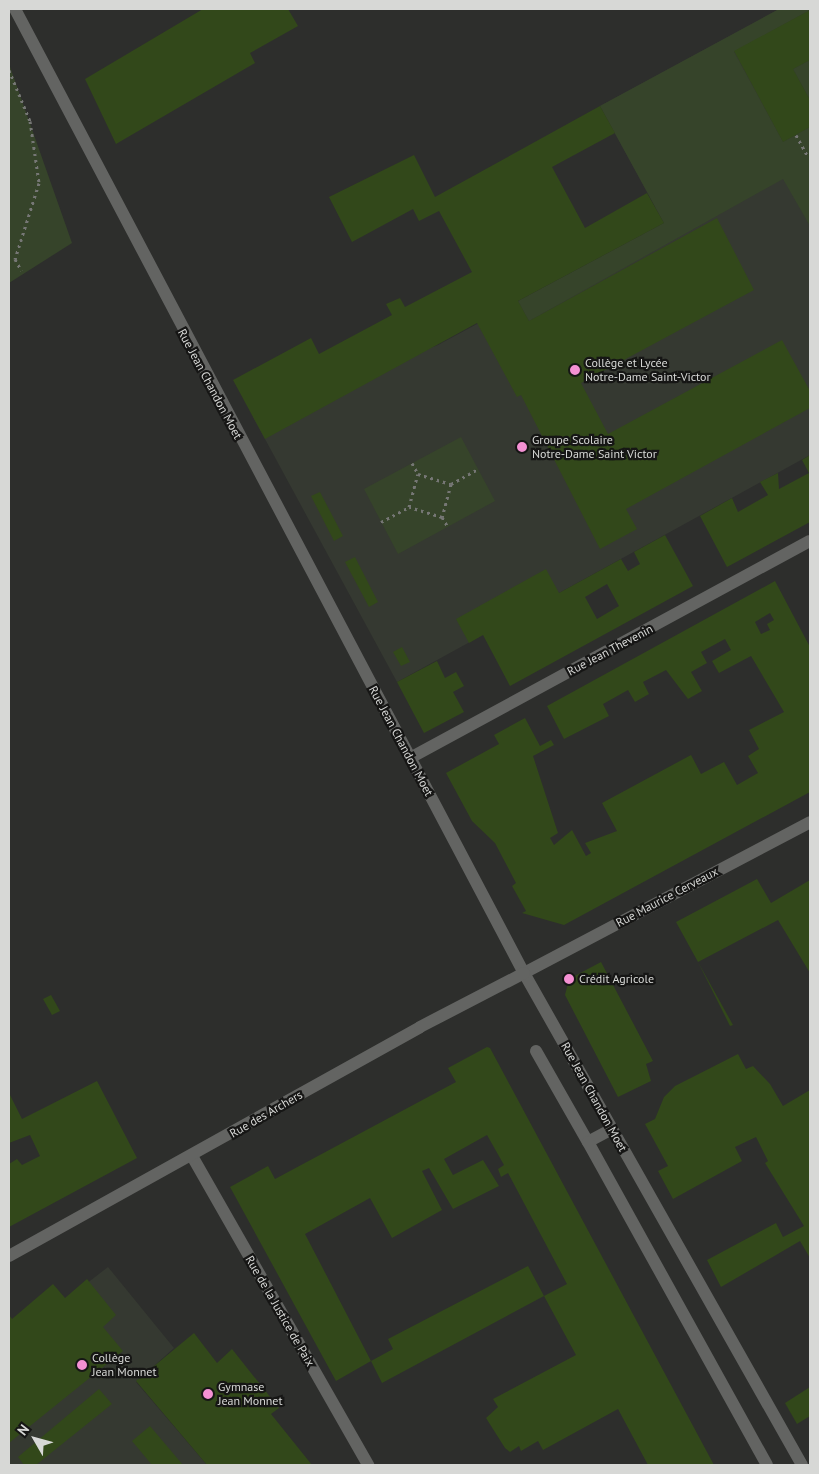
<!DOCTYPE html>
<meta charset="utf-8">
<style>
body{margin:0}
#map{position:relative;width:819px;height:1474px;overflow:hidden;background:#2d2e2c;font-family:"PT Sans",sans-serif}
div>[style]{position:absolute}
.built>*{inset:0;background:#353931}
.green>*{inset:0;background:#36442a}
.building>*{inset:0;background:#32481a}
.path>*{height:3px;margin-top:-1.5px;transform-origin:0;background:repeating-linear-gradient(90deg,#767775 0 2.5px,transparent 0 6.5px)}
.lane>*{height:12px;margin:-6px;padding:0 6px;transform-origin:6px;border-radius:6px;background:#636462}
.street>*{height:12px;margin:-6px;padding:0 6px;transform-origin:6px;border-radius:6px;background:#636462}
.secondary>*{height:12px;margin:-6px;padding:0 6px;transform-origin:6px;border-radius:6px;background:#636462}
.dots>*{width:14px;height:14px;translate:-50% -50%;box-sizing:border-box;border:2px solid #161615;border-radius:50%}
span{translate:-50% -50%;white-space:nowrap;text-align:center;line-height:1.15;-webkit-text-stroke:4.5px #161615;paint-order:stroke}
.poi-label{font-size:12px;color:#d7d8d6}
.left{translate:0 -50%;text-align:left}
.street-label{font-size:12px;color:#d7d8d6}
.frame{position:absolute;inset:0;border:10px solid #d7d8d6;pointer-events:none}
.north{position:absolute;left:10px;top:1414px;width:50px;height:50px;-webkit-text-stroke:4px #161615;paint-order:stroke;rotate:308deg;font-size:14px;font-weight:700;line-height:20px;text-align:center;color:#d7d8d6}
.north::after{content:'';display:block;margin:auto;width:18px;height:22px;background:#d7d8d6;clip-path:polygon(50% 0,100% 100%,50% 72%,0 100%)}
</style>
<div id="map">
<div class="built">
<i style="clip-path:polygon(779px 9px,810px 9px,810px 455px,397px 682px,253px 417px,438px 345px,664px 223px,600px 106px)"></i>
<i style="clip-path:polygon(108px 1267px,174px 1348px,136px 1382px,207px 1465px,9px 1465px,9px 1325px,49px 1290px,60px 1304px)"></i>
</div>
<div class="green">
<i style="clip-path:polygon(779px 9px,810px 10px,734px 52px,783px 142px,810px 127px,810px 226px,783px 179px,529px 321px,518px 301px,664px 223px,600px 106px)"></i>
<i style="clip-path:polygon(810px 60px,810px 100px,793px 69px)"></i>
<i style="clip-path:polygon(9px 64px,72px 243px,9px 283px)"></i>
<i style="clip-path:polygon(461px 437px,495px 501px,398px 554px,364px 489px)"></i>
</div>
<div class="building">
<i style="clip-path:polygon(203px 9px,288px 9px,298px 26px,250px 53px,255px 63px,116px 144px,85px 79px)"></i>
<i style="clip-path:polygon(810px 10px,810px 60px,793px 69px,810px 100px,810px 127px,783px 142px,734px 51px)"></i>
<i style="clip-path:polygon(600px 106px,615px 133px,552px 167px,585px 228px,647px 193px,664px 223px,518px 301px,529px 321px,717px 218px,754px 290px,581px 383px,608px 434px,782px 340px,810px 391px,810px 408px,626px 509px,637px 529px,600px 549px,521px 395px,517px 397px,477px 323px,265px 439px,233px 380px,311px 338px,319px 354px,392px 315px,386px 304px,400px 298px,405px 307px,472px 272px,439px 211px,419px 221px,413px 209px,352px 242px,329px 197px,414px 155px,435px 197px)"></i>
<i style="clip-path:polygon(810px 455px,810px 522px,727px 567px,700px 516px,732px 498px,738px 512px,768px 495px,760px 482px,778px 473px,779px 489px,809px 473px,802px 460px)"></i>
<i style="clip-path:polygon(320px 492px,343px 536px,334px 541px,311px 496px)"></i>
<i style="clip-path:polygon(evenodd,665px 535px,693px 586px,510px 686px,483px 635px,469px 643px,456px 619px,546px 569px,559px 593px,621px 559px,628px 571px,640px 564px,634px 552px,665px 535px,607px 584px,619px 606px,597px 619px,585px 597px,607px 584px)"></i>
<i style="clip-path:polygon(355px 557px,378px 602px,369px 607px,345px 562px)"></i>
<i style="clip-path:polygon(evenodd,775px 581px,810px 647px,810px 792px,564px 925px,522px 913px,526px 911px,512px 886px,516px 883px,495px 843px,472px 821px,446px 773px,499px 744px,494px 735px,525px 718px,540px 746px,551px 740px,554px 745px,533px 756px,558px 833px,550px 838px,554px 845px,572px 830px,586px 856px,591px 853px,585px 843px,617px 831px,602px 803px,691px 755px,701px 774px,724px 762px,737px 785px,758px 773px,748px 756px,759px 749px,749px 730px,784px 712px,751px 656px,719px 673px,712px 661px,731px 650px,725px 639px,701px 652px,707px 663px,691px 672px,702px 691px,688px 699px,666px 670px,643px 682px,649px 694px,635px 702px,628px 690px,603px 704px,609px 716px,564px 739px,547px 706px,775px 581px,770px 613px,774px 620px,767px 624px,770px 630px,761px 634px,755px 622px,770px 613px)"></i>
<i style="clip-path:polygon(402px 647px,410px 662px,401px 666px,393px 652px)"></i>
<i style="clip-path:polygon(437px 661px,445px 678px,456px 672px,464px 686px,453px 692px,464px 712px,424px 733px,397px 682px)"></i>
<i style="clip-path:polygon(757px 879px,771px 903px,810px 880px,810px 973px,778px 920px,698px 962px,676px 922px)"></i>
<i style="clip-path:polygon(601px 962px,653px 1061px,646px 1064px,651px 1081px,618px 1097px,565px 995px,569px 979px)"></i>
<i style="clip-path:polygon(698px 962px,733px 1025px,730px 1026px)"></i>
<i style="clip-path:polygon(51px 995px,60px 1011px,52px 1015px,43px 999px)"></i>
<i style="clip-path:polygon(evenodd,487px 1047px,490px 1048px,714px 1465px,648px 1465px,618px 1409px,543px 1450px,538px 1441px,521px 1451px,519px 1446px,510px 1452px,505px 1448px,486px 1418px,498px 1407px,493px 1399px,576px 1355px,544px 1296px,382px 1383px,371px 1361px,336px 1381px,230px 1187px,268px 1166px,275px 1179px,456px 1082px,448px 1068px,487px 1047px,487px 1135px,504px 1165px,498px 1169px,501px 1177px,508px 1173px,567px 1284px,544px 1296px,528px 1266px,388px 1339px,393px 1349px,371px 1361px,305px 1234px,370px 1198px,392px 1238px,442px 1210px,422px 1171px,429px 1168px,453px 1209px,499px 1186px,483px 1160px,453px 1175px,444px 1159px,487px 1135px)"></i>
<i style="clip-path:polygon(738px 1054px,746px 1069px,753px 1066px,770px 1084px,783px 1106px,810px 1090px,810px 1258px,800px 1241px,721px 1287px,707px 1260px,776px 1223px,783px 1237px,804px 1226px,765px 1163px,768px 1161px,756px 1137px,735px 1147px,742px 1161px,673px 1199px,658px 1171px,668px 1166px,645px 1124px,655px 1119px,664px 1097px,675px 1086px)"></i>
<i style="clip-path:polygon(97px 1081px,137px 1158px,9px 1227px,9px 1164px,17px 1159px,22px 1165px,40px 1156px,30px 1135px,9px 1143px,9px 1093px,22px 1119px)"></i>
<i style="clip-path:polygon(87px 1279px,116px 1315px,103px 1327px,123px 1351px,9px 1443px,9px 1315px,12px 1319px,53px 1284px,65px 1298px)"></i>
<i style="clip-path:polygon(194px 1333px,217px 1363px,232px 1349px,279px 1408px,271px 1414px,312px 1465px,207px 1465px,136px 1381px)"></i>
<i style="clip-path:polygon(810px 1387px,810px 1416px,797px 1424px,785px 1403px)"></i>
<i style="clip-path:polygon(99px 1389px,112px 1404px,36px 1465px,24px 1465px,18px 1457px)"></i>
<i style="clip-path:polygon(150px 1426px,183px 1465px,152px 1465px,132px 1441px)"></i>
</div>
<div class="path">
<i style="left:9px;top:70px;width:55px;rotate:67.6deg"></i>
<i style="left:30px;top:121px;width:63px;rotate:81.7deg"></i>
<i style="left:39px;top:183px;width:80px;rotate:107.5deg"></i>
<i style="left:15px;top:259px;width:13px;rotate:61deg"></i>
<i style="left:796px;top:135px;width:25px;rotate:61deg"></i>
<i style="left:412px;top:463px;width:13px;rotate:61deg"></i>
<i style="left:418px;top:474px;width:34px;rotate:17deg"></i>
<i style="left:451px;top:484px;width:34px;rotate:105deg"></i>
<i style="left:442px;top:517px;width:34px;rotate:-163deg"></i>
<i style="left:409px;top:507px;width:34px;rotate:-75deg"></i>
<i style="left:451px;top:484px;width:31px;rotate:-29deg"></i>
<i style="left:442px;top:517px;width:12px;rotate:59deg"></i>
<i style="left:381px;top:522px;width:32px;rotate:-28deg"></i>
</div>
<div class="lane">
<i style="left:536px;top:1051px;width:105px;rotate:60.3deg"></i>
<i style="left:612px;top:1129px;width:27px;rotate:152deg"></i>
<i style="left:588px;top:1142px;width:369px;rotate:61deg"></i>
</div>
<div class="street">
<i style="left:410px;top:758px;width:455px;rotate:-28.5deg"></i>
<i style="left:524px;top:973px;width:323px;rotate:-27.8deg"></i>
<i style="left:192px;top:1156px;width:356px;rotate:60.3deg"></i>
</div>
<div class="secondary">
<i style="left:15px;top:9px;width:1090px;rotate:62.17deg"></i>
<i style="left:524px;top:973px;width:565px;rotate:60.53deg"></i>
<i style="left:9px;top:1256px;width:470px;rotate:-29.1deg"></i>
<i style="left:420px;top:1027px;width:117px;rotate:-27.4deg"></i>
</div>
<div class="dots">
<i style="left:575px;top:370px;background:#f491d3"></i>
<i style="left:522px;top:447px;background:#f491d3"></i>
<i style="left:569px;top:979px;background:#f491d3"></i>
<i style="left:82px;top:1365px;background:#f491d3"></i>
<i style="left:208px;top:1394px;background:#f491d3"></i>
</div>
<div class="poi-label">
<span class="left" style="left:585px;top:370px">Collège et Lycée<br>Notre-Dame Saint-Victor</span>
<span class="left" style="left:532px;top:447px">Groupe Scolaire<br>Notre-Dame Saint Victor</span>
<span class="left" style="left:579px;top:979px">Crédit Agricole</span>
<span class="left" style="left:92px;top:1365px">Collège<br>Jean Monnet</span>
<span class="left" style="left:218px;top:1394px">Gymnase<br>Jean Monnet</span>
</div>
<div class="street-label">
<span style="left:210px;top:384px;rotate:62deg">Rue Jean Chandon Moet</span>
<span style="left:610px;top:650px;rotate:-28deg">Rue Jean Thevenin</span>
<span style="left:401px;top:741px;rotate:62deg">Rue Jean Chandon Moet</span>
<span style="left:667px;top:897px;rotate:-28deg">Rue Maurice Cerveaux</span>
<span style="left:594px;top:1097px;rotate:61deg">Rue Jean Chandon Moet</span>
<span style="left:266px;top:1114px;rotate:-30deg">Rue des Archers</span>
<span style="left:280px;top:1311px;rotate:60deg">Rue de la Justice de Paix</span>
</div>
<div class="frame"></div>
<div class="north">N</div>
</div>
